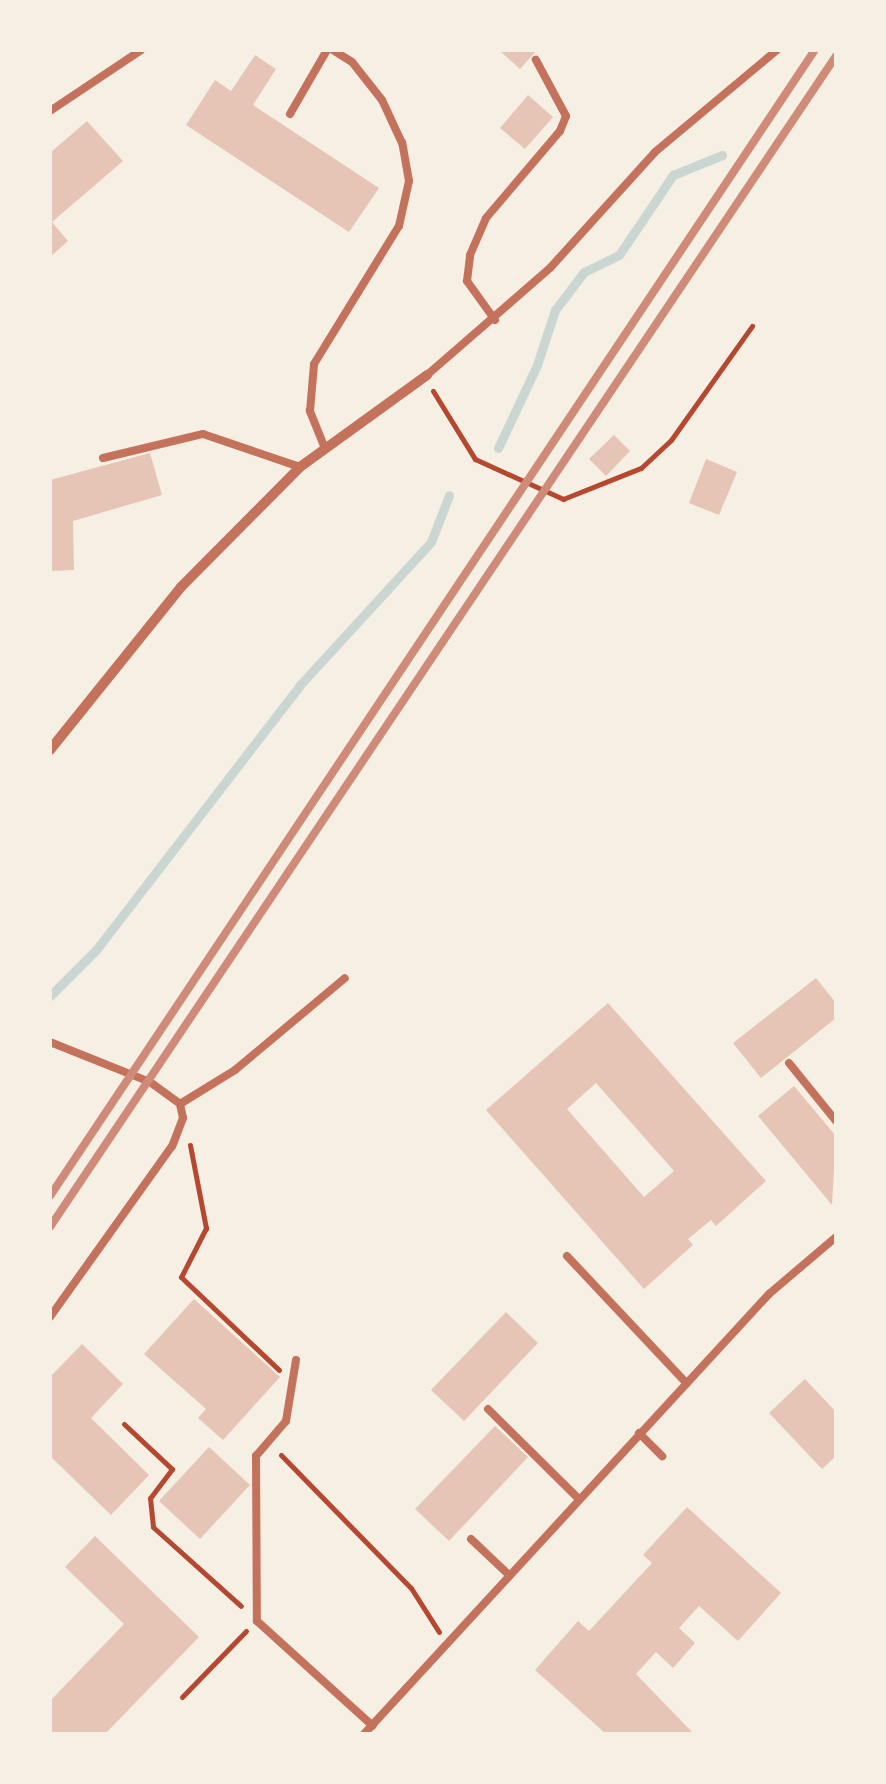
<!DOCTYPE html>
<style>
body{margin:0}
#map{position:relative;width:886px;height:1784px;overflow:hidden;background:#f6efe4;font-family:Roboto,sans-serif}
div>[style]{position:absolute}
.stream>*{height:9px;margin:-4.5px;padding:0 4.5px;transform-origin:4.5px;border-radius:4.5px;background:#c9d6d2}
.building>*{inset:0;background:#e6c5b7}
.path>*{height:5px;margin:-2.5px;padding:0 2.5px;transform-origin:2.5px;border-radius:2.5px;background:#b5482f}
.service>*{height:8px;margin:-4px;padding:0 4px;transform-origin:4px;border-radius:4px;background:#c5725c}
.minor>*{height:10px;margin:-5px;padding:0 5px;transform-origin:5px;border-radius:5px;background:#c5725c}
.rail>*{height:8px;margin:-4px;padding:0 4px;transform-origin:4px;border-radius:4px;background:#cf8b77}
span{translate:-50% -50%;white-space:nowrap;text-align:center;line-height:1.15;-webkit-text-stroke:8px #f6efe4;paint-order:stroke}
.frame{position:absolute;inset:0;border:52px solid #f6efe4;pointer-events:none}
</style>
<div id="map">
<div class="stream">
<i style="left:498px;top:448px;width:92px;rotate:-64.8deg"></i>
<i style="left:537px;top:365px;width:58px;rotate:-71.9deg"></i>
<i style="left:555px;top:310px;width:48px;rotate:-52.7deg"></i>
<i style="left:584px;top:272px;width:39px;rotate:-26deg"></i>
<i style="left:619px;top:255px;width:97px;rotate:-56deg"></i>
<i style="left:673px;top:175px;width:53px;rotate:-22.2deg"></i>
<i style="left:50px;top:996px;width:65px;rotate:-45deg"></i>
<i style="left:96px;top:950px;width:333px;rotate:-52.4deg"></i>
<i style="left:299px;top:686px;width:195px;rotate:-47.5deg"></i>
<i style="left:431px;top:542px;width:50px;rotate:-69deg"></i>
</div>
<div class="building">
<i style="clip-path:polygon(499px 50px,537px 50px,520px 69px)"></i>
<i style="clip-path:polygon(255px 55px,276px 69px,253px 105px,379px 188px,349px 232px,186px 125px,215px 80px,231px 91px)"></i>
<i style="clip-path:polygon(528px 95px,553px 117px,525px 149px,500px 128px)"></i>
<i style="clip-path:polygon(87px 121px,123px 161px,52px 222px,68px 241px,50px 257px,50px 153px)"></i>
<i style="clip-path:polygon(614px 435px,630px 451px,606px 476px,589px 459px)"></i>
<i style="clip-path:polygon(150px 453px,162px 495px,73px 521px,74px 570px,50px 571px,50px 480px)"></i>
<i style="clip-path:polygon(706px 459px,737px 472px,719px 515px,689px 503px)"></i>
<i style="clip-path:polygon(816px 978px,836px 1003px,836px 1018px,761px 1078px,733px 1043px)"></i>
<i style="clip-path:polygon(evenodd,608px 1003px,766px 1181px,716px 1226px,711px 1220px,688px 1239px,693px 1245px,644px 1289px,486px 1110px,608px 1003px,596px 1083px,674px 1171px,644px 1197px,567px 1109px,596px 1083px)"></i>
<i style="clip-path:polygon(794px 1086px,836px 1136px,832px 1205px,758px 1116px)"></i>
<i style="clip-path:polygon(194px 1299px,280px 1377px,223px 1440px,198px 1418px,206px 1409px,144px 1354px)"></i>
<i style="clip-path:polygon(506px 1312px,538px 1343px,464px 1421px,431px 1390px)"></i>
<i style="clip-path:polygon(82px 1344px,123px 1384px,91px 1418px,149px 1475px,111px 1515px,50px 1456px,50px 1377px)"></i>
<i style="clip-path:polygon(805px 1379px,836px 1412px,836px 1456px,822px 1469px,769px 1413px)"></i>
<i style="clip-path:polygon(495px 1426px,528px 1457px,449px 1541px,415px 1509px)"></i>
<i style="clip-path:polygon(209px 1447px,250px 1485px,200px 1539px,159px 1501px)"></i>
<i style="clip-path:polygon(687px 1507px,781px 1593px,738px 1641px,699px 1606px,679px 1628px,695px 1643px,673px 1668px,656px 1652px,636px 1674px,694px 1734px,606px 1734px,535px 1670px,578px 1621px,589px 1631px,652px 1563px,643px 1555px)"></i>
<i style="clip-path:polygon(95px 1536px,199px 1637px,105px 1734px,50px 1734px,50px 1701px,124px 1624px,65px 1567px)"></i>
</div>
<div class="path">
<i style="left:433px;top:391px;width:80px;rotate:58.3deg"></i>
<i style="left:475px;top:459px;width:97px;rotate:24.4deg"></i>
<i style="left:563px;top:499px;width:84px;rotate:-21.7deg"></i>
<i style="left:641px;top:468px;width:41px;rotate:-43deg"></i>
<i style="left:671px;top:440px;width:140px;rotate:-54.6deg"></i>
<i style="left:190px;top:1145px;width:85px;rotate:79.1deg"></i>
<i style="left:206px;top:1228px;width:55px;rotate:117deg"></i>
<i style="left:181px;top:1277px;width:135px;rotate:43.5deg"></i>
<i style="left:124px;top:1424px;width:66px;rotate:43.2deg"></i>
<i style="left:172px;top:1469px;width:36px;rotate:127deg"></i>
<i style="left:150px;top:1498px;width:29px;rotate:84deg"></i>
<i style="left:153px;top:1527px;width:118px;rotate:41.9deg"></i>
<i style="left:281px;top:1455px;width:186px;rotate:45.7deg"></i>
<i style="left:411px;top:1588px;width:52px;rotate:57.5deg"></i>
<i style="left:182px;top:1697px;width:92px;rotate:-45.9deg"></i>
</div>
<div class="service">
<i style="left:50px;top:111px;width:110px;rotate:-33.8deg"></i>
<i style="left:290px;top:114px;width:74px;rotate:-60deg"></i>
<i style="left:495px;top:320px;width:48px;rotate:-125.7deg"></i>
<i style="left:467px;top:281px;width:26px;rotate:-83deg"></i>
<i style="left:470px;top:255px;width:40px;rotate:-66.6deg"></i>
<i style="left:486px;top:218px;width:114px;rotate:-49.6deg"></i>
<i style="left:560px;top:131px;width:16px;rotate:-68deg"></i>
<i style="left:566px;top:116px;width:64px;rotate:-118.2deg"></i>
<i style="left:427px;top:375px;width:163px;rotate:-41deg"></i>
<i style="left:550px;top:268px;width:156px;rotate:-47.8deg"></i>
<i style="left:655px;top:152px;width:159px;rotate:-39.9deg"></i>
<i style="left:324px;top:446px;width:38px;rotate:-112deg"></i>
<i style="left:310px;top:411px;width:47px;rotate:-85.1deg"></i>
<i style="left:314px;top:364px;width:162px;rotate:-58.4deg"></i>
<i style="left:399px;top:226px;width:46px;rotate:-77.5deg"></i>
<i style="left:409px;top:181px;width:39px;rotate:-100deg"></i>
<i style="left:402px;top:143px;width:47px;rotate:-114.9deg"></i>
<i style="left:382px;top:100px;width:48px;rotate:-128.3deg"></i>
<i style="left:352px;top:62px;width:22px;rotate:-148deg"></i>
<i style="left:103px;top:458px;width:103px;rotate:-13.5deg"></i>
<i style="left:203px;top:434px;width:102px;rotate:18.8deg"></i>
<i style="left:50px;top:1042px;width:108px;rotate:21.8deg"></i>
<i style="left:150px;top:1082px;width:37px;rotate:36deg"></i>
<i style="left:180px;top:1104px;width:14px;rotate:78deg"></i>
<i style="left:183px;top:1118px;width:30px;rotate:111deg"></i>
<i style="left:172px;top:1146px;width:210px;rotate:125.5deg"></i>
<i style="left:789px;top:1063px;width:75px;rotate:51deg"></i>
<i style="left:180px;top:1104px;width:65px;rotate:-31.7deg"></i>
<i style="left:235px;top:1070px;width:143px;rotate:-39.9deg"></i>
<i style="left:567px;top:1256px;width:175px;rotate:46.8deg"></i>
<i style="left:296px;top:1360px;width:62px;rotate:99.3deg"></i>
<i style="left:286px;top:1421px;width:46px;rotate:130.6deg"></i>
<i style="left:256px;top:1456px;width:165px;rotate:89.7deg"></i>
<i style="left:257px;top:1621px;width:156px;rotate:42.2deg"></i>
<i style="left:488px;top:1409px;width:128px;rotate:44.7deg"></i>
<i style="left:639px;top:1433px;width:33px;rotate:45deg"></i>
<i style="left:471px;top:1539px;width:50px;rotate:43.4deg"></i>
<i style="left:364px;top:1734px;width:598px;rotate:-47.37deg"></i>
<i style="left:769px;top:1294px;width:88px;rotate:-40.4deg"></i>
</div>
<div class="minor">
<i style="left:50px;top:750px;width:209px;rotate:-51.2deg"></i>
<i style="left:181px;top:587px;width:169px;rotate:-45.2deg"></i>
<i style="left:300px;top:467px;width:157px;rotate:-35.9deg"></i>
</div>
<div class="rail">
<i style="left:50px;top:1196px;width:1378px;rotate:-56.28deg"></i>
<i style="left:50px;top:1227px;width:1410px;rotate:-56.13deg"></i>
</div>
<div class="frame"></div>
</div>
